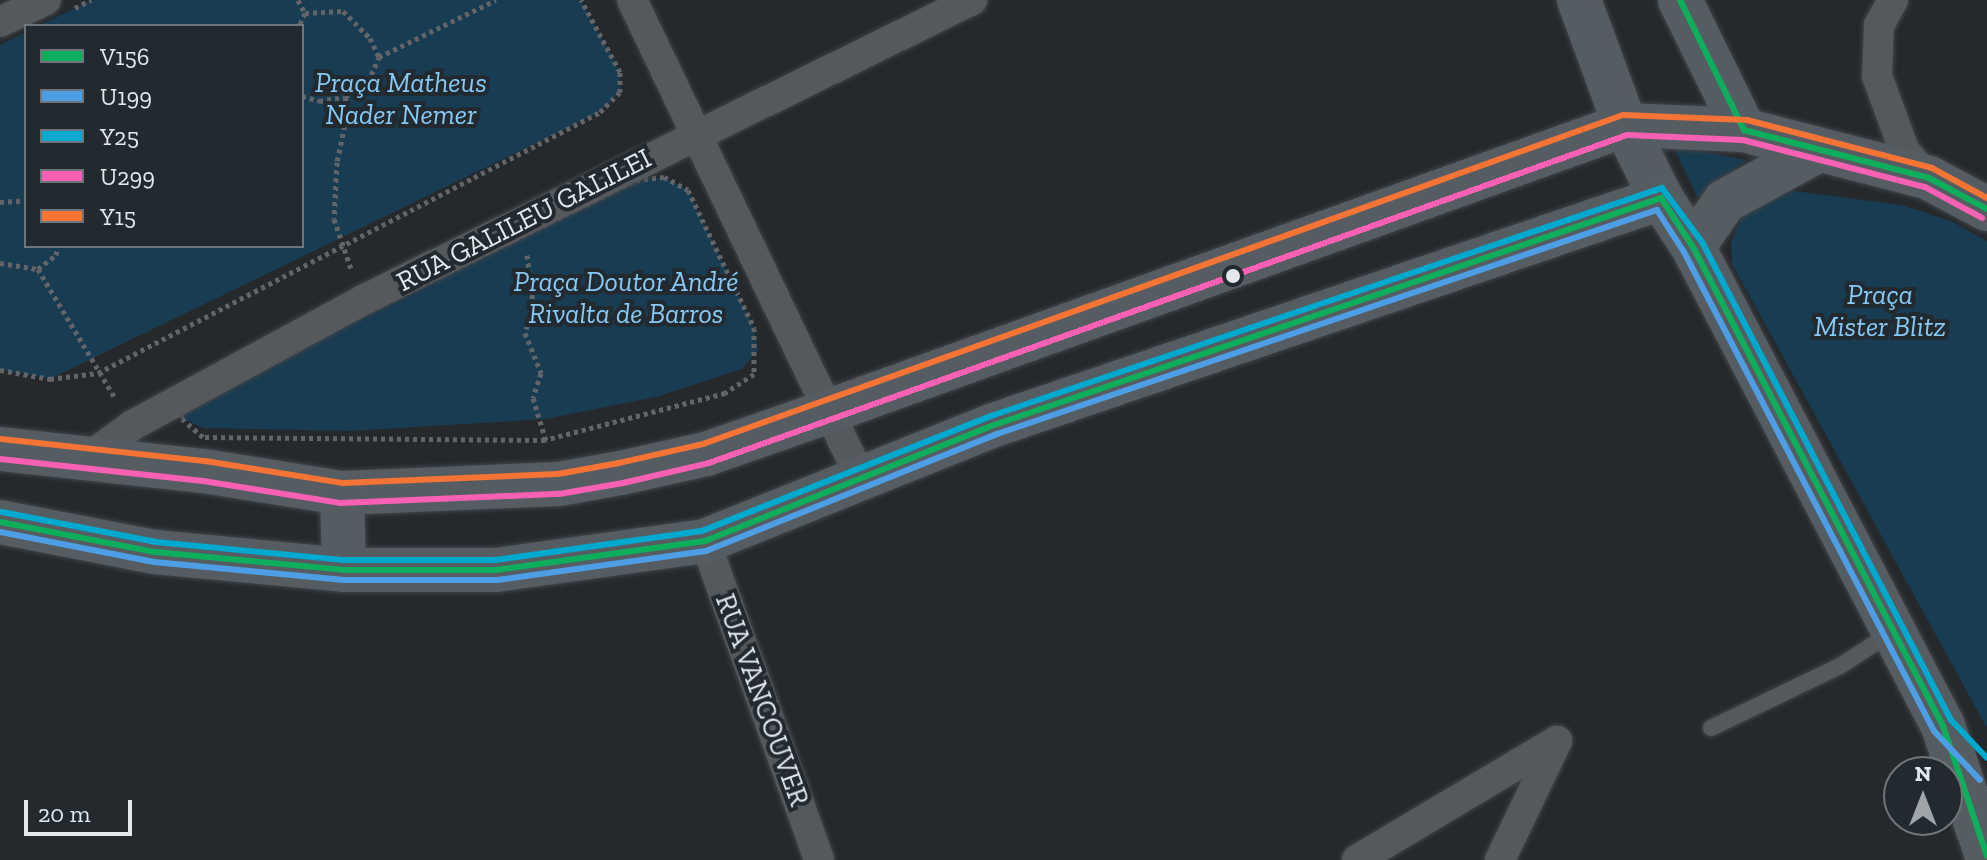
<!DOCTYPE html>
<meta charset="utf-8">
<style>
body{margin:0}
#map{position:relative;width:1987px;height:860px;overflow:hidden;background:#26292c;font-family:"Zilla Slab",serif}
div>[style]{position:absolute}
.green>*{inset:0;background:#183c51}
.path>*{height:5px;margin-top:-2.5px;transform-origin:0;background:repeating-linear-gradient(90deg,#626467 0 4px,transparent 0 8px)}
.roads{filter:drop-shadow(0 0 2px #414548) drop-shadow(0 0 2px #414548)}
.lane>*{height:16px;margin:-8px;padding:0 8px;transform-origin:8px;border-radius:8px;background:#56595c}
.street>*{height:30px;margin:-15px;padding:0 15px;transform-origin:15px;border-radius:15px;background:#56595c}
.secondary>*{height:44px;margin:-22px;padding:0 22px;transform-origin:22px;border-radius:22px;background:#565d62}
.bus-1>*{height:6px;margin:-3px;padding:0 3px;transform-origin:3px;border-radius:3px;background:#0daf5c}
.bus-2>*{height:6px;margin:-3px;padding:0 3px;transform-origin:3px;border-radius:3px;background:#4d9ee5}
.bus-3>*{height:6px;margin:-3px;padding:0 3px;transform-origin:3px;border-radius:3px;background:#00a9ce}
.bus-4>*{height:6px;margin:-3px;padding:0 3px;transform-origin:3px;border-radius:3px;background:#f860b3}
.bus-5>*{height:6px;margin:-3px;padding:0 3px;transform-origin:3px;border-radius:3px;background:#f57335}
.dots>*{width:22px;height:22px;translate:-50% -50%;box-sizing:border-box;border:4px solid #222a30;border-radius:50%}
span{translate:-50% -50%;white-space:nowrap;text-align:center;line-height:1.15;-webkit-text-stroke:8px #222a30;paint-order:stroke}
.park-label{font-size:28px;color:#86c9f4;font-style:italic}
.street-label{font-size:28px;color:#e2e8ec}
.legend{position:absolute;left:24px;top:24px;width:280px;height:224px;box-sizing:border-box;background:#222a30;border:2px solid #6f767b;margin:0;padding:10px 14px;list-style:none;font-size:24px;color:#e2e8ec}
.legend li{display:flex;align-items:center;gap:16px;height:40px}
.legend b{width:40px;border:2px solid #6f767b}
.north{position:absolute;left:1883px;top:756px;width:80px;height:80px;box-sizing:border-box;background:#222a30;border:2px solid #6f767b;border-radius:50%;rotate:0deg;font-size:22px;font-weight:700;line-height:32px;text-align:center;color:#e2e8ec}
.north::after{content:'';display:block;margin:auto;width:28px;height:36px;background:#a0a5a9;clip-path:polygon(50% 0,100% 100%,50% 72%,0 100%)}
.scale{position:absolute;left:24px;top:800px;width:108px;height:36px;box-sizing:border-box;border:4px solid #e2e8ec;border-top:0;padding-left:10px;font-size:24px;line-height:28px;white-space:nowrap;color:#e2e8ec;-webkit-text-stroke:6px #222a30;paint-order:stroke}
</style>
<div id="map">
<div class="green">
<i style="clip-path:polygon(91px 0,581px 0,620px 72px,620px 92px,600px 112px,50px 379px,0 370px,0 45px,26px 32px,26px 246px,302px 246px,302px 26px,39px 26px)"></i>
<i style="clip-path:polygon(1673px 146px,1747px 160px,1698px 198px)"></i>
<i style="clip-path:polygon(664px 177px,688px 190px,754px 328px,758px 350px,742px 369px,656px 397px,546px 419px,350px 431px,204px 428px,181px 418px,184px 402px,636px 180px)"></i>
<i style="clip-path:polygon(1786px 190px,1902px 205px,1953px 222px,1987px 241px,1987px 728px,1732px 264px,1731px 242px,1741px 219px,1759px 198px)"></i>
</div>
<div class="path">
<i style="left:298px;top:0;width:15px;rotate:62deg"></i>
<i style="left:305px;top:13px;width:14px;rotate:115deg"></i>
<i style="left:75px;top:8px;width:18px;rotate:-27deg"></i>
<i style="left:305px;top:13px;width:38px;rotate:-3deg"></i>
<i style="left:343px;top:11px;width:38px;rotate:45deg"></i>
<i style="left:370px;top:38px;width:21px;rotate:65deg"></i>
<i style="left:302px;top:96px;width:18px;rotate:16deg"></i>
<i style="left:319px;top:101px;width:26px;rotate:-9deg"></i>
<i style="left:345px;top:97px;width:27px;rotate:-33deg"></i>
<i style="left:368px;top:82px;width:27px;rotate:-66deg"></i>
<i style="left:379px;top:57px;width:130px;rotate:-26deg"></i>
<i style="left:345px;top:97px;width:13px;rotate:77deg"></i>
<i style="left:348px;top:110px;width:53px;rotate:101.9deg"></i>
<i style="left:337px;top:162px;width:57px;rotate:93deg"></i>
<i style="left:334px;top:219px;width:53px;rotate:71.2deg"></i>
<i style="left:664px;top:177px;width:27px;rotate:28deg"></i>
<i style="left:688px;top:190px;width:153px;rotate:64.4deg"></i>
<i style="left:754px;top:328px;width:46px;rotate:90deg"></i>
<i style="left:754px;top:374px;width:35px;rotate:147deg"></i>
<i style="left:725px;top:393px;width:186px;rotate:165.4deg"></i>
<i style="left:545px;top:440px;width:342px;rotate:-179.5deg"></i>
<i style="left:203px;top:437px;width:29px;rotate:-139deg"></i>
<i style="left:181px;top:418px;width:16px;rotate:-79deg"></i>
<i style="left:184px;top:402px;width:504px;rotate:-26.16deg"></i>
<i style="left:636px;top:180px;width:28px;rotate:-6deg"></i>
<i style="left:0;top:202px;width:26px;rotate:-4deg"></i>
<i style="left:527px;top:255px;width:47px;rotate:82.7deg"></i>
<i style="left:533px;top:302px;width:32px;rotate:104deg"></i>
<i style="left:525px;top:333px;width:43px;rotate:68.2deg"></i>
<i style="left:541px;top:373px;width:26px;rotate:108deg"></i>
<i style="left:533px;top:398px;width:45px;rotate:73.2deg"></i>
<i style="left:0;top:263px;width:38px;rotate:9deg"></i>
<i style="left:38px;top:269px;width:23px;rotate:-38deg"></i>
<i style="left:56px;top:255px;width:9px;rotate:-77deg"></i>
<i style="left:38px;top:269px;width:150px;rotate:59.2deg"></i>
<i style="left:0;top:370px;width:51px;rotate:10.2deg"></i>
<i style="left:50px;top:379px;width:48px;rotate:-7.1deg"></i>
<i style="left:98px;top:373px;width:566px;rotate:-27.47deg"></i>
<i style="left:600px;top:112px;width:28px;rotate:-45deg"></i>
<i style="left:620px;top:92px;width:20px;rotate:-90deg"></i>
<i style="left:620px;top:72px;width:82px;rotate:-118.4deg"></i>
</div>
<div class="roads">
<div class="lane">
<i style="left:1711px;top:728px;width:143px;rotate:-25.7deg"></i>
<i style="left:1840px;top:666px;width:61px;rotate:-32.9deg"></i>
</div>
<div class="street">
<i style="left:632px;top:0;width:533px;rotate:64.44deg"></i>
<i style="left:1893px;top:0;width:29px;rotate:119deg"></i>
<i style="left:1879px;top:25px;width:51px;rotate:92.2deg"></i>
<i style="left:1877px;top:76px;width:81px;rotate:69.8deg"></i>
<i style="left:1905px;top:152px;width:35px;rotate:47deg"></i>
<i style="left:0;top:22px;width:51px;rotate:-25.6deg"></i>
<i style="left:86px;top:459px;width:58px;rotate:-35.9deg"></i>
<i style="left:133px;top:425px;width:264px;rotate:-28.5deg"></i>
<i style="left:365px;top:299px;width:677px;rotate:-26.22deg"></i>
<i style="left:705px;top:541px;width:339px;rotate:70.3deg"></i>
<i style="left:1357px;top:860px;width:233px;rotate:-30.8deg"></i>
<i style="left:1500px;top:860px;width:132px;rotate:-64.4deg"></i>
</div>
<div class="secondary">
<i style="left:1579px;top:0;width:133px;rotate:69.8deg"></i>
<i style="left:1625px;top:125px;width:81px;rotate:63.7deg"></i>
<i style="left:1661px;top:198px;width:59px;rotate:56.9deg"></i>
<i style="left:1693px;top:247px;width:540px;rotate:62.44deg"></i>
<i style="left:1943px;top:726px;width:137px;rotate:71.3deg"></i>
<i style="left:1680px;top:0;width:145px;rotate:63.8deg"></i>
<i style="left:1693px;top:247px;width:56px;rotate:-55.2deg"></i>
<i style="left:1725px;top:201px;width:102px;rotate:-28.6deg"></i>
<i style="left:0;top:449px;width:205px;rotate:6.2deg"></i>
<i style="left:204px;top:471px;width:140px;rotate:9.1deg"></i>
<i style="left:342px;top:493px;width:217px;rotate:-2.4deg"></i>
<i style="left:559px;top:484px;width:63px;rotate:-10.1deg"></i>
<i style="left:621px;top:473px;width:87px;rotate:-12.6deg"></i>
<i style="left:706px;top:454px;width:133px;rotate:-19.2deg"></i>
<i style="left:832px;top:410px;width:843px;rotate:-19.77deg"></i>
<i style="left:1625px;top:125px;width:119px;rotate:2.4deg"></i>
<i style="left:1744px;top:130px;width:191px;rotate:14.5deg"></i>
<i style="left:1929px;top:178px;width:66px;rotate:28.1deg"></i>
<i style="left:342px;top:493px;width:77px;rotate:88.5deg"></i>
<i style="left:0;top:522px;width:158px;rotate:11deg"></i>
<i style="left:155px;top:552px;width:190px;rotate:5.4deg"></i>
<i style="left:344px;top:570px;width:152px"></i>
<i style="left:496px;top:570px;width:211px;rotate:-7.9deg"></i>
<i style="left:705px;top:541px;width:311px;rotate:-21.9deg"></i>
<i style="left:994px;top:425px;width:705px;rotate:-18.79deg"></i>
</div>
</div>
<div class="bus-1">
<i style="left:1680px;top:0;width:145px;rotate:63.8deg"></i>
<i style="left:1744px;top:130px;width:191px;rotate:14.5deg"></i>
<i style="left:1929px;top:178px;width:66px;rotate:28.1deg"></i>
<i style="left:0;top:522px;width:158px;rotate:11deg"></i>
<i style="left:155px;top:552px;width:190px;rotate:5.4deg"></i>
<i style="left:344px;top:570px;width:152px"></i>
<i style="left:496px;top:570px;width:211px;rotate:-7.9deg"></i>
<i style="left:705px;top:541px;width:311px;rotate:-21.9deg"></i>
<i style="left:994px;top:425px;width:705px;rotate:-18.79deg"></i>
<i style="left:1661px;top:198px;width:59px;rotate:56.9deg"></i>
<i style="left:1693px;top:247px;width:540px;rotate:62.44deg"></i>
<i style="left:1943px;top:726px;width:137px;rotate:71.3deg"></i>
</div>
<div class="bus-2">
<i style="left:0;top:532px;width:157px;rotate:11deg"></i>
<i style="left:154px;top:562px;width:191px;rotate:5.4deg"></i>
<i style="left:344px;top:580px;width:153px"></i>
<i style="left:497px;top:580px;width:211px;rotate:-7.9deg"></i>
<i style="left:706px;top:551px;width:314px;rotate:-21.9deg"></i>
<i style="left:997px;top:434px;width:697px;rotate:-18.75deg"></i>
<i style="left:1657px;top:210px;width:50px;rotate:57.3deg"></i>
<i style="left:1684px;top:252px;width:540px;rotate:62.44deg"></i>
<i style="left:1934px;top:731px;width:67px;rotate:46.8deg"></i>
</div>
<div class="bus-3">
<i style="left:2px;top:512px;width:157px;rotate:11deg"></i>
<i style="left:156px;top:542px;width:189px;rotate:5.5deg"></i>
<i style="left:344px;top:560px;width:151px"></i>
<i style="left:495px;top:560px;width:209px;rotate:-8deg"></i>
<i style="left:702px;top:531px;width:311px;rotate:-21.7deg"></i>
<i style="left:991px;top:416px;width:709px;rotate:-18.77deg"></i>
<i style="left:1662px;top:188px;width:67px;rotate:53.5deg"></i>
<i style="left:1702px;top:242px;width:539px;rotate:62.48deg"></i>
<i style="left:1951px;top:720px;width:52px;rotate:46.5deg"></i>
</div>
<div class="bus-4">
<i style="left:0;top:459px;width:204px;rotate:6.2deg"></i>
<i style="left:203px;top:481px;width:140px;rotate:9.1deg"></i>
<i style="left:341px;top:503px;width:218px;rotate:-2.4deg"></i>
<i style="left:559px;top:494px;width:65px;rotate:-9.8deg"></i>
<i style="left:623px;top:483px;width:88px;rotate:-13.1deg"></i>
<i style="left:709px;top:463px;width:975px;rotate:-19.66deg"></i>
<i style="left:1627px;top:135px;width:116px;rotate:2.5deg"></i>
<i style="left:1743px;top:140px;width:188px;rotate:14.5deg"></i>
<i style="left:1925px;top:187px;width:65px;rotate:28.5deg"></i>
</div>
<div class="bus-5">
<i style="left:1px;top:439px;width:205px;rotate:6.2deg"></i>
<i style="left:205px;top:461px;width:140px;rotate:9.1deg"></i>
<i style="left:343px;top:483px;width:215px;rotate:-2.4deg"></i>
<i style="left:558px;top:474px;width:62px;rotate:-10.2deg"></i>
<i style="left:619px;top:463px;width:86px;rotate:-12.7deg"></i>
<i style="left:703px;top:444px;width:977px;rotate:-19.68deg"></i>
<i style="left:1623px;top:115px;width:124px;rotate:2.3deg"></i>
<i style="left:1747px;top:120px;width:191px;rotate:14.5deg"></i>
<i style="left:1932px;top:168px;width:63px;rotate:28.6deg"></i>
</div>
<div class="dots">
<i style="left:1233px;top:276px;background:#e2e8ec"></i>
</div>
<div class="park-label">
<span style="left:401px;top:99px">Praça Matheus<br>Nader Nemer</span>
<span style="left:626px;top:298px">Praça Doutor André<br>Rivalta de Barros</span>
<span style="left:1880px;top:311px">Praça<br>Mister Blitz</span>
</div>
<div class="street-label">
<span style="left:524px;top:220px;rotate:-27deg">RUA GALILEU GALILEI</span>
<span style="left:762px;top:700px;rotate:70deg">RUA VANCOUVER</span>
</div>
<ul class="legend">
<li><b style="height:10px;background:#0daf5c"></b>V156</li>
<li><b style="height:10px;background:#4d9ee5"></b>U199</li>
<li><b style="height:10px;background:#00a9ce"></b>Y25</li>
<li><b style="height:10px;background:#f860b3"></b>U299</li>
<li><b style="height:10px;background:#f57335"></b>Y15</li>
</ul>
<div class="north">N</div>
<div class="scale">20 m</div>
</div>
